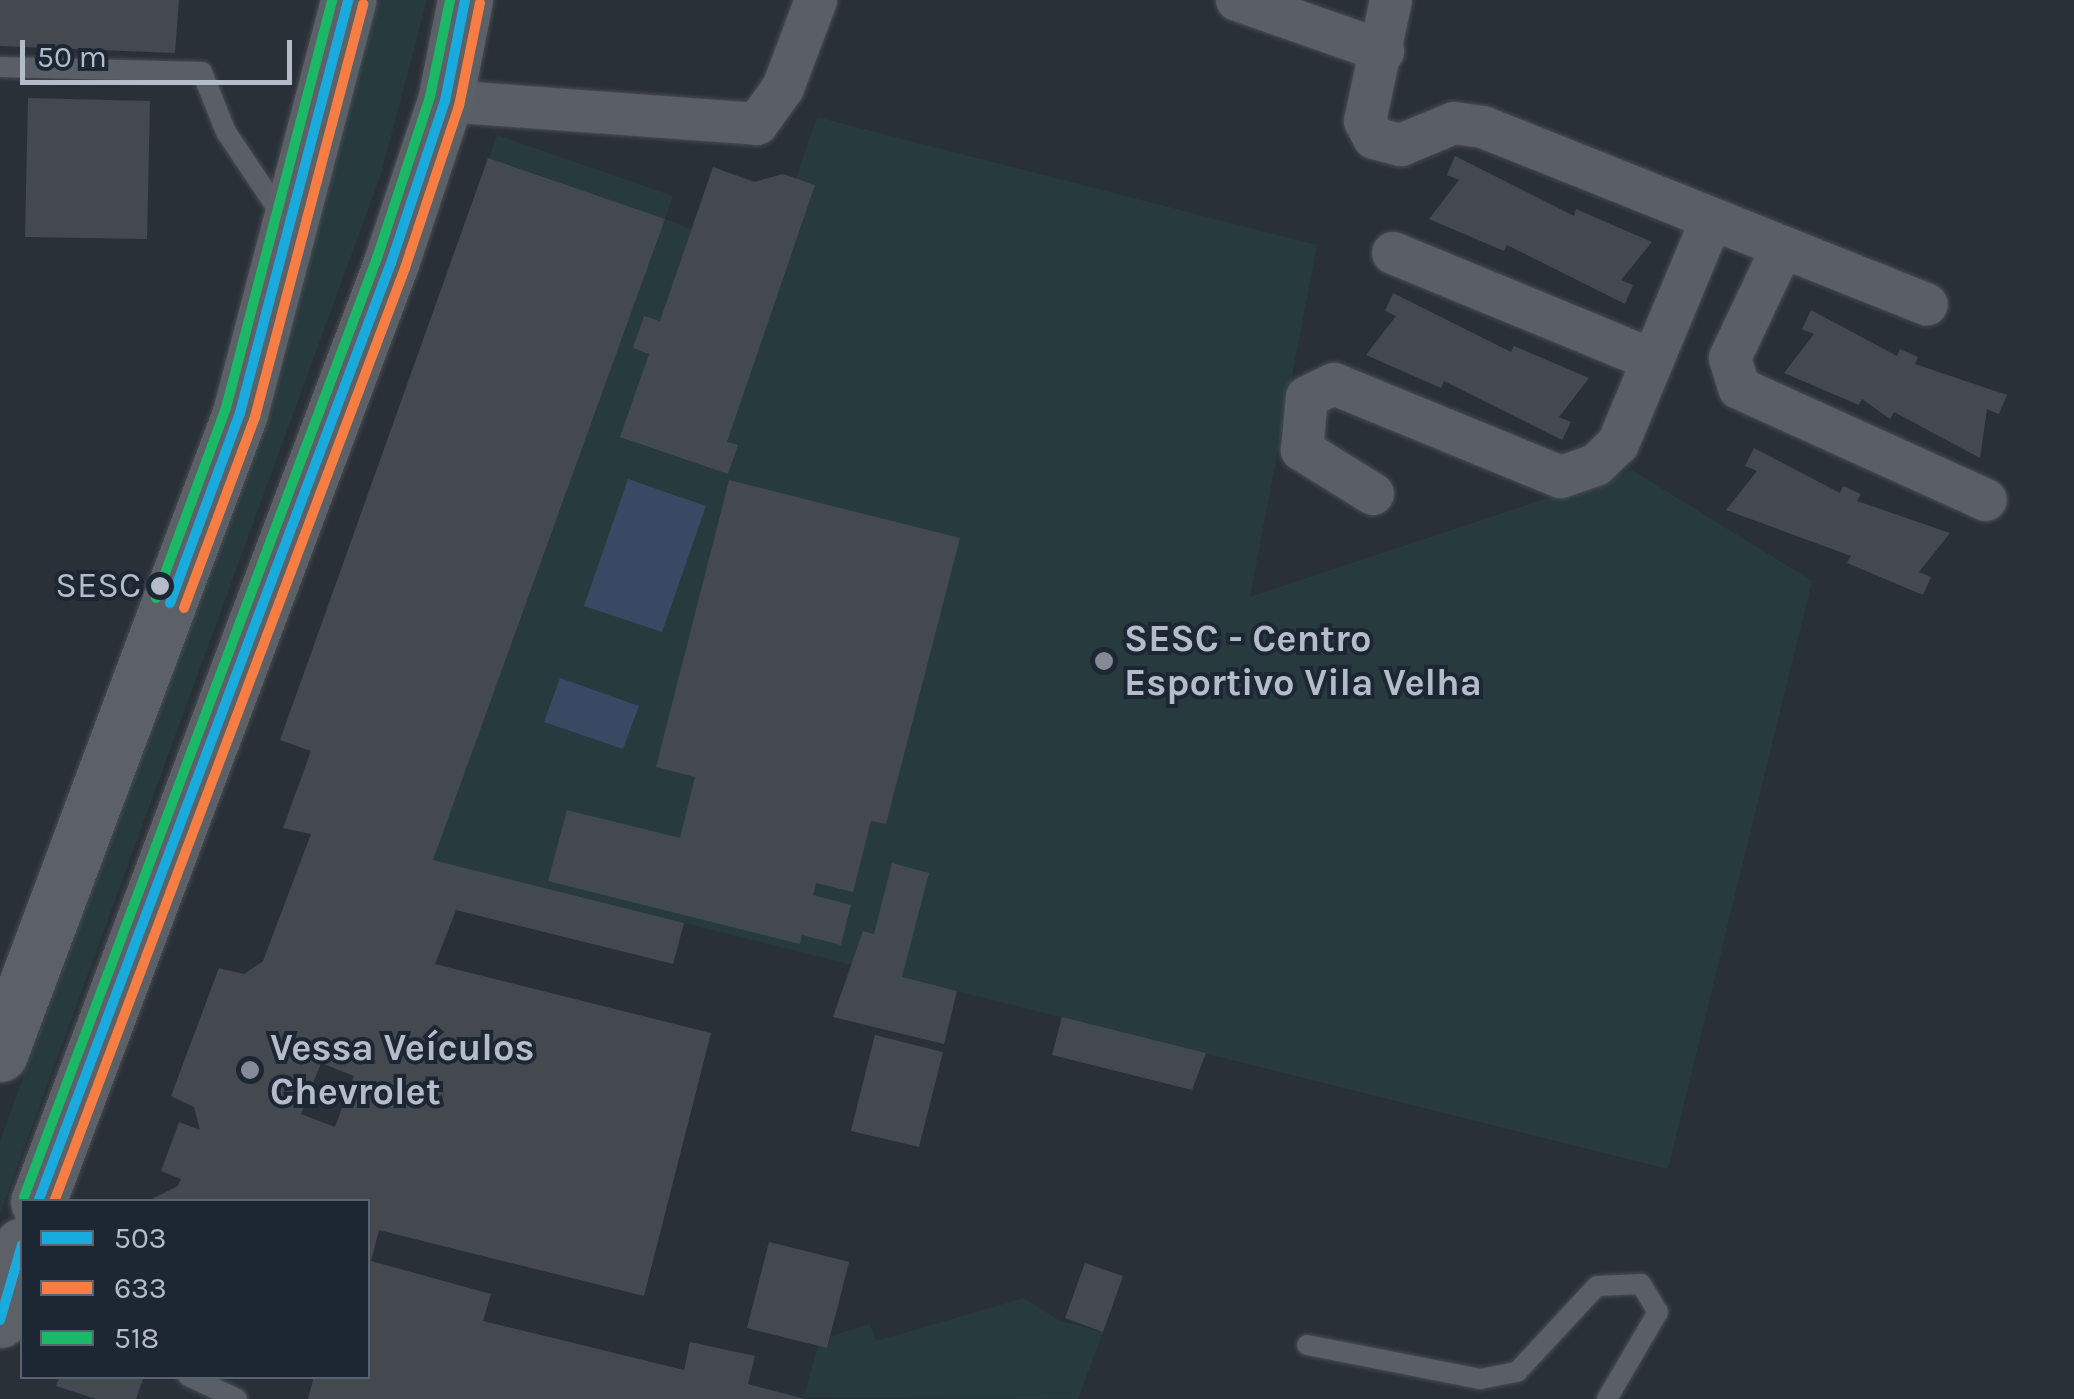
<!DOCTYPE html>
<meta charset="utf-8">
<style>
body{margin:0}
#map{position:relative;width:2074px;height:1399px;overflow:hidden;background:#2a3038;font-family:Karla,sans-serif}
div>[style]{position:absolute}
.green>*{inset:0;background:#273a3e}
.water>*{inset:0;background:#384963}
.building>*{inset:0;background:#444950}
.roads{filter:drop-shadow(0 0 2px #484c53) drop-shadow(0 0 2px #484c53)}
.service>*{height:20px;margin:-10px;padding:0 10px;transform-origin:10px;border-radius:10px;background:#5a5e66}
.minor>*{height:42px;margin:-21px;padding:0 21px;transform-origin:21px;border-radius:21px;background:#5a5e66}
.primary>*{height:55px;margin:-27.5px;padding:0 27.5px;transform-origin:27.5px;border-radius:27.5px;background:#5c6168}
.bus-1>*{height:10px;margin:-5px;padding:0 5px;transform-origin:5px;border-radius:5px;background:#1aabde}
.bus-2>*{height:10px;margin:-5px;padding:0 5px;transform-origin:5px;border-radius:5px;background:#f77d43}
.bus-3>*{height:10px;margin:-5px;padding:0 5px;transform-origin:5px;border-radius:5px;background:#1ab867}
.dots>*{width:28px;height:28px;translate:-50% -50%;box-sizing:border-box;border:5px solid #1d2633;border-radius:50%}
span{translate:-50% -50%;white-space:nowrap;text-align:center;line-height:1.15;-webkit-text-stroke:8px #1d2633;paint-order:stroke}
.bus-label{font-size:36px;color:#b4bcc9}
.right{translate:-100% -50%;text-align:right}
.poi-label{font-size:38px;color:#b4bcc9;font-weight:700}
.left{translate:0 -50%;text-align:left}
.legend{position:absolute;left:20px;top:1199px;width:350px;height:180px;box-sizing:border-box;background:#1d2633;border:2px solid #59626f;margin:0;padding:12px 18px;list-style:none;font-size:30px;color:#b4bcc9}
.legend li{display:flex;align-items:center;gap:20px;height:50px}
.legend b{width:50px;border:2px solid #59626f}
.scale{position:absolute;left:20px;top:40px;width:272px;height:45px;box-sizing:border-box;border:5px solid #b4bcc9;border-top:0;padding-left:12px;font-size:30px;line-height:35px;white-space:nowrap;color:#b4bcc9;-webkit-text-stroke:8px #1d2633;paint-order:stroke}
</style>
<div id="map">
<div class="green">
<i style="clip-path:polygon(367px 0,427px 0,381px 174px,0 1214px,0 1141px,223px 531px)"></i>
<i style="clip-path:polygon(817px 117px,1317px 245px,1250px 597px,1632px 470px,1812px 581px,1668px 1169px,433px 860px,324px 629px,497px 135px,673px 196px,665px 219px,691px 229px,713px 167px,754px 181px,796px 178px)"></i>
<i style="clip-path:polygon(1024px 1298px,1060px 1321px,1103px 1332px,1078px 1399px,804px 1397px,818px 1345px,827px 1347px,831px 1336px,870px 1324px,876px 1341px)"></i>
</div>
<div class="water">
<i style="clip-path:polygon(628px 479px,706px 506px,662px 632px,584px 606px)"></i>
<i style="clip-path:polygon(560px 678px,639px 706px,623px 749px,544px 722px)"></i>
</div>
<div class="building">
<i style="clip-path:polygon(0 0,179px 0,175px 53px,0 46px)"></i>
<i style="clip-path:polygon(28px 98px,150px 101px,147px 239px,25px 237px)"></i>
<i style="clip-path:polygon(1455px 156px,1574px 216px,1576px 209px,1652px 242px,1621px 280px,1633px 285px,1625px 304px,1507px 245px,1504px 251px,1429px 219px,1459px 180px,1447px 175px)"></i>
<i style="clip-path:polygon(evenodd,488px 158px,665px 219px,433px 860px,684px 923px,673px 964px,456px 910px,435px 964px,711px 1033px,644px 1296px,379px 1230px,371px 1261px,491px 1294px,483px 1321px,684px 1370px,690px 1342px,755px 1356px,748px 1384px,805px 1399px,308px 1399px,314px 1376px,368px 1376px,368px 1202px,146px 1202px,178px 1186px,181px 1179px,161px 1171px,179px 1122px,200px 1130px,194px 1107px,171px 1096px,219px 968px,244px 974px,263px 961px,311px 834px,283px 828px,311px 751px,280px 740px,488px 158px,321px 1063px,354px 1076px,335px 1127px,301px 1114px,321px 1063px)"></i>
<i style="clip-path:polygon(713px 167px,754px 182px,783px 174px,815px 185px,727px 442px,738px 445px,728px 474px,620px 437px,649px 354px,633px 348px,644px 316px,660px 321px)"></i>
<i style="clip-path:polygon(1393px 293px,1511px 352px,1514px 346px,1589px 378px,1559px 417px,1571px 422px,1562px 440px,1444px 381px,1441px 388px,1366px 355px,1396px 316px,1385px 311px)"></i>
<i style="clip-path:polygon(1811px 310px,1897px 356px,1900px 349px,1918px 357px,1915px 364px,2007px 395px,1999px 414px,1987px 409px,1980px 458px,1894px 412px,1890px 419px,1862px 399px,1859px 405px,1784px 373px,1814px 334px,1802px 329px)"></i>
<i style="clip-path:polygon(1754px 448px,1840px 493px,1843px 486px,1861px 494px,1857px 501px,1950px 533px,1919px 572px,1931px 577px,1923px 595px,1847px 563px,1851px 556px,1726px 510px,1757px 471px,1745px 466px)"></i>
<i style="clip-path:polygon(729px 480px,960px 538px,886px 824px,871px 821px,853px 892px,816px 883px,813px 895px,851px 905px,841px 945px,802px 935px,800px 944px,548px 881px,567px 810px,680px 838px,695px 777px,656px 767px)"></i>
<i style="clip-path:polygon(892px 863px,929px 873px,902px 977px,957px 991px,944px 1044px,833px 1017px,863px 931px,874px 934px)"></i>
<i style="clip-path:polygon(1062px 1017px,1206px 1053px,1192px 1090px,1052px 1055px)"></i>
<i style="clip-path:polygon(875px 1035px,943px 1052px,919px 1147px,851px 1131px)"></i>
<i style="clip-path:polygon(769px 1242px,849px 1262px,827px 1348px,747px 1328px)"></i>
<i style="clip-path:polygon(1085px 1263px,1123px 1276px,1103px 1332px,1065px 1318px)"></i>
<i style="clip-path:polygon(60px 1376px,144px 1376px,136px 1399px,96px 1399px,56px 1386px)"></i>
</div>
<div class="roads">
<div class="service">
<i style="left:0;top:67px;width:202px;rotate:1.4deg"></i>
<i style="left:202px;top:72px;width:65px;rotate:68.2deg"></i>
<i style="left:226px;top:132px;width:106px;rotate:56.2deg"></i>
<i style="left:1307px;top:1345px;width:176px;rotate:11.1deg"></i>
<i style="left:1480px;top:1379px;width:38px;rotate:-11deg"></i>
<i style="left:1517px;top:1372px;width:117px;rotate:-47.1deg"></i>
<i style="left:1597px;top:1286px;width:44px;rotate:-2.6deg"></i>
<i style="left:1641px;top:1284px;width:33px;rotate:59deg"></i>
<i style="left:1658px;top:1312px;width:101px;rotate:120.4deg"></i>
<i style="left:188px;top:1376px;width:54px;rotate:25.1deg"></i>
</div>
<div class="minor">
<i style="left:1237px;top:0;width:155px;rotate:19.3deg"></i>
<i style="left:1391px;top:0;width:124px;rotate:102.1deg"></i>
<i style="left:1365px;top:121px;width:19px;rotate:62deg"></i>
<i style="left:1374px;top:138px;width:28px;rotate:15deg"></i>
<i style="left:1401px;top:145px;width:57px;rotate:-22.5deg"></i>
<i style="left:1454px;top:123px;width:29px;rotate:8deg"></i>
<i style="left:1483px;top:127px;width:478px;rotate:21.8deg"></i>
<i style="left:445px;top:101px;width:313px;rotate:4.2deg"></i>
<i style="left:757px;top:124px;width:44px;rotate:-54.2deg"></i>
<i style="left:783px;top:88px;width:94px;rotate:-69.4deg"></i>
<i style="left:1782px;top:248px;width:122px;rotate:115.3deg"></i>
<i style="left:1730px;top:358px;width:31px;rotate:73deg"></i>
<i style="left:1739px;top:388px;width:271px;rotate:24.4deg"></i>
<i style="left:1393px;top:253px;width:281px;rotate:22.4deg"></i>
<i style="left:1373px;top:494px;width:84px;rotate:-148.2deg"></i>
<i style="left:1302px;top:450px;width:53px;rotate:-84.6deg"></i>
<i style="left:1307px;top:397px;width:30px;rotate:-26deg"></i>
<i style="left:1334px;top:384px;width:245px;rotate:22.3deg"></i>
<i style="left:1561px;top:477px;width:37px;rotate:-19deg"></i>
<i style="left:1596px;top:465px;width:30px;rotate:-44deg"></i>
<i style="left:1618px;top:444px;width:242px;rotate:-67.4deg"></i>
</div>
<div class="primary">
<i style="left:0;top:1054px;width:684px;rotate:-69.47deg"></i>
<i style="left:240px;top:413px;width:427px;rotate:-75.3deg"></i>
<i style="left:38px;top:1202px;width:1003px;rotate:-69.4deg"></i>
<i style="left:391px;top:263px;width:171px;rotate:-71.6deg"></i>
<i style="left:445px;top:101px;width:103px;rotate:-78.8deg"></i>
<i style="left:0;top:1320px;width:78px;rotate:-73.7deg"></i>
</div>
</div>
<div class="bus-1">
<i style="left:170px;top:603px;width:202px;rotate:-69.8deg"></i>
<i style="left:240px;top:413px;width:427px;rotate:-75.3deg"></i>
<i style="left:38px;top:1202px;width:1003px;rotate:-69.4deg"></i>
<i style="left:391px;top:263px;width:171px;rotate:-71.6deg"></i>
<i style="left:445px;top:101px;width:103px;rotate:-78.8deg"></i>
<i style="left:0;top:1320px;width:78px;rotate:-73.7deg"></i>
</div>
<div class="bus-2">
<i style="left:184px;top:608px;width:204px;rotate:-69.6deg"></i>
<i style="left:255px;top:417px;width:427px;rotate:-75.3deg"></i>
<i style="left:54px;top:1202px;width:998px;rotate:-69.4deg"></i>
<i style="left:405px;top:268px;width:171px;rotate:-71.6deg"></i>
<i style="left:459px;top:106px;width:105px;rotate:-78.5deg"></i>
</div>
<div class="bus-3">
<i style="left:156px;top:598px;width:202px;rotate:-69.8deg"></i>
<i style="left:226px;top:408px;width:422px;rotate:-75.4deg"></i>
<i style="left:24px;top:1197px;width:1003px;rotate:-69.4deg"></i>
<i style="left:377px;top:258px;width:169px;rotate:-71.8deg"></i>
<i style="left:430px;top:97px;width:99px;rotate:-78.3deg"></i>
</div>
<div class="dots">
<i style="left:160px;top:586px;background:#b4bcc9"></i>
<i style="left:1104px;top:661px;background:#848b96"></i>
<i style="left:250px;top:1070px;background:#848b96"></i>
</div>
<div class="bus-label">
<span class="right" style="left:141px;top:586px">SESC</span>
</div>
<div class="poi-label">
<span class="left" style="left:1124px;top:661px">SESC - Centro<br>Esportivo Vila Velha</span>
<span class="left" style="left:270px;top:1070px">Vessa Veículos<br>Chevrolet</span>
</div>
<ul class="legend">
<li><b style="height:12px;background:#1aabde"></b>503</li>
<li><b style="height:12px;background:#f77d43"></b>633</li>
<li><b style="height:12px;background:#1ab867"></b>518</li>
</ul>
<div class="scale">50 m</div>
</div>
